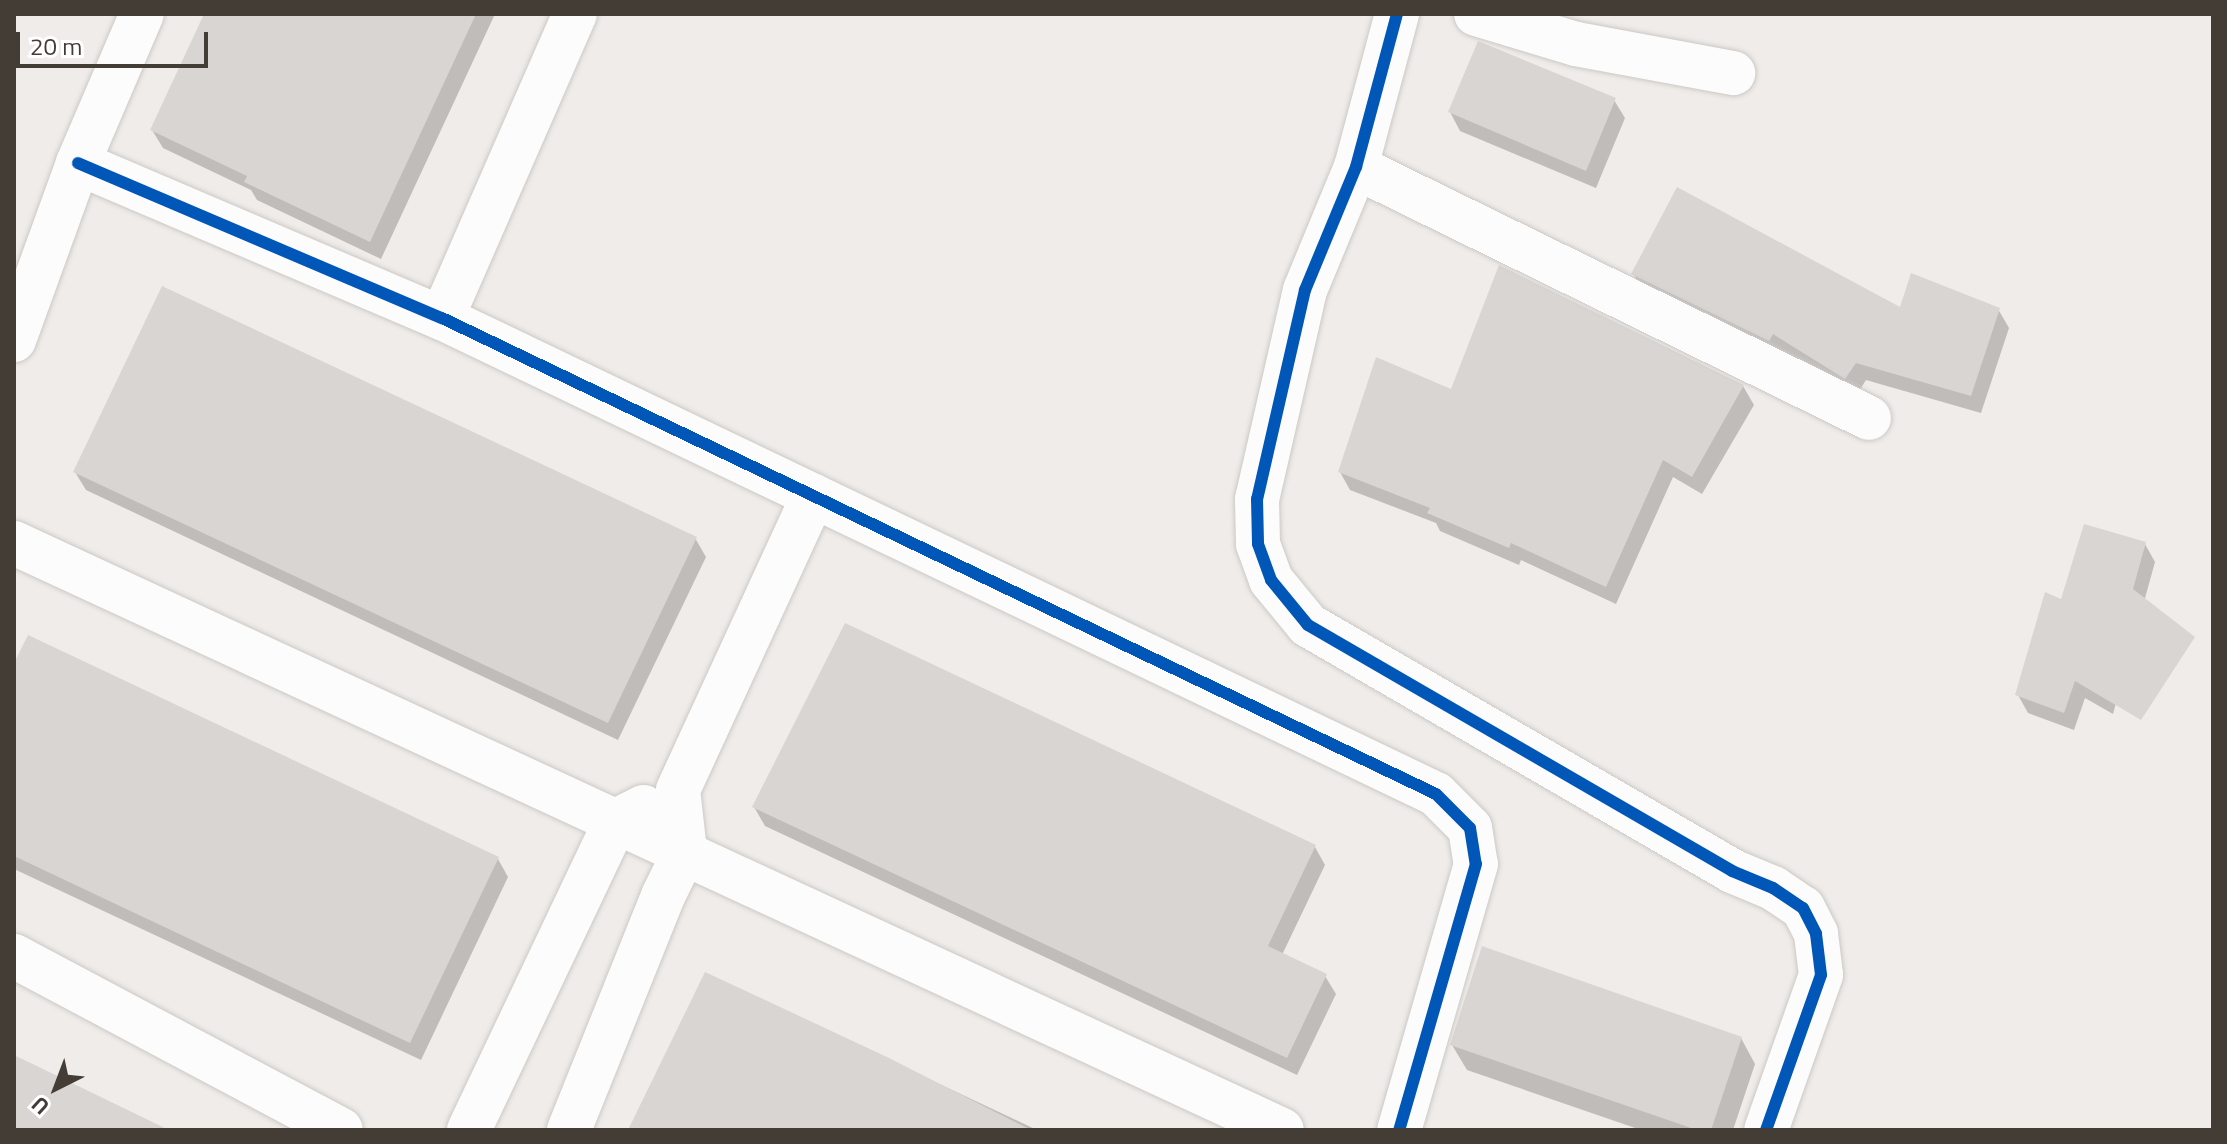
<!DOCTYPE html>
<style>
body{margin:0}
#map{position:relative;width:2227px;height:1144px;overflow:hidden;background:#efece9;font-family:"Titillium Web",sans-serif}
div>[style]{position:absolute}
.shadow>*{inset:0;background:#0003}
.building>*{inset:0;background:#d9d5d2}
.roads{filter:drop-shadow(0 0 2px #ccc9c5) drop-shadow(0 0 2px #ccc9c5)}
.street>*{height:44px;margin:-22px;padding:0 22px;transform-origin:22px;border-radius:22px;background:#fdfcfc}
.cycleway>*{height:12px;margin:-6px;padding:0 6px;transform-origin:6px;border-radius:6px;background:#0057b8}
span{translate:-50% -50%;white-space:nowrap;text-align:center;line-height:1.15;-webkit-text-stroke:7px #fff;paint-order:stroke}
.frame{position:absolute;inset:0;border:16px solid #443d36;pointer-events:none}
.north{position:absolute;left:16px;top:1048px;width:80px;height:80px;-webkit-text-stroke:6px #fff;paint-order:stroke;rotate:222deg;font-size:22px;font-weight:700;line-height:32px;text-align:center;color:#443d36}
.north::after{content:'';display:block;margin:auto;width:28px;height:36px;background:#443d36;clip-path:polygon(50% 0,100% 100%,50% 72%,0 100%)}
.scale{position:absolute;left:16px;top:32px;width:192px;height:36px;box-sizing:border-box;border:4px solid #443d36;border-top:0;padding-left:10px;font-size:24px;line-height:28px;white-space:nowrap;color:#443d36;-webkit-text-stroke:6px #fff;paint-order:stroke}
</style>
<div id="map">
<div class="shadow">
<i style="clip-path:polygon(207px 14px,495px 14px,381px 259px,257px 200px,251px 190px,163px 148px,152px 130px)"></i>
<i style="clip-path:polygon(1614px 100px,1625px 118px,1596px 188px,1460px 131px,1450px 112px)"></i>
<i style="clip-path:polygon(1633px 273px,1902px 310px,1998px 309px,2009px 328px,1981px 413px,1866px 380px,1856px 396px,1784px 351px,1780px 359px,1643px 292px)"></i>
<i style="clip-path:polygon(1743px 386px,1754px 405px,1702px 494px,1673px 477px,1616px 604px,1521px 560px,1519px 565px,1440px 531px,1436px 523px,1350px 490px,1340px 472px,1452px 392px)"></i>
<i style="clip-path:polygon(75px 472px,695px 538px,706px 557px,618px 740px,86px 490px)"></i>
<i style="clip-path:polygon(2145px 544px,2155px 562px,2113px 714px,2085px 698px,2074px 730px,2028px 713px,2018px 695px)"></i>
<i style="clip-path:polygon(14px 668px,498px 859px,508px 877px,421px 1060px,14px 869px)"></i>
<i style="clip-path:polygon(754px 807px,1315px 847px,1325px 865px,1282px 955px,1325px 976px,1336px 994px,1297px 1075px,765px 826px)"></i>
<i style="clip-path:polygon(706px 974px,1037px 1130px,630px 1130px)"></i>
<i style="clip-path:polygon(1741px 1038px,1755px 1064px,1733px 1130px,1641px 1130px,1467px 1070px,1452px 1045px)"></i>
</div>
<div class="building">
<i style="clip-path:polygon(204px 14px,476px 14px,370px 242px,244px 182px,247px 176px,150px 130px)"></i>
<i style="clip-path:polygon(1478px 41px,1616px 98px,1586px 171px,1448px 112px)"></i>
<i style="clip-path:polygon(1677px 187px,1900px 307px,1911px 273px,2000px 308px,1971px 396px,1856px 363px,1845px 379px,1773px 334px,1769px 341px,1631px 274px)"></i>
<i style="clip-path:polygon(1499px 265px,1744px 385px,1692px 477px,1663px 460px,1606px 587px,1511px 543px,1509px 548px,1427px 513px,1430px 508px,1338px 472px,1376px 357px,1451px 389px)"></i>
<i style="clip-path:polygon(162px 286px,697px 537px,608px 723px,73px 472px)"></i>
<i style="clip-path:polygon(2084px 524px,2146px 542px,2133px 589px,2195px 637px,2141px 720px,2075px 681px,2064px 713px,2015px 695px,2045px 592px,2061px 599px)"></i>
<i style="clip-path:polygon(845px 623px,1316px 845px,1268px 946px,1327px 974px,1287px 1058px,752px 807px)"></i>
<i style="clip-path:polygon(28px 635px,499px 857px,410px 1043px,14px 856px,14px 663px)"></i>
<i style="clip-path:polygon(1482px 946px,1742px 1037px,1711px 1130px,1697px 1130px,1450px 1045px)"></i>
<i style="clip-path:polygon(705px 972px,887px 1057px,1031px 1130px,628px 1130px)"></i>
<i style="clip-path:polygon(14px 1055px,169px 1130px,14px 1130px)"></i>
</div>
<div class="roads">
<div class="street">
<i style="left:1397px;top:14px;width:158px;rotate:105deg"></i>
<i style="left:1356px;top:167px;width:133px;rotate:112.5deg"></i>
<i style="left:1305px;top:290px;width:214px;rotate:102.9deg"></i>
<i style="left:1257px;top:499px;width:45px;rotate:88.7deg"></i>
<i style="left:1258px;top:544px;width:38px;rotate:70deg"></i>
<i style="left:1271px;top:580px;width:58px;rotate:50.6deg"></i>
<i style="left:1308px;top:625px;width:490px;rotate:30.1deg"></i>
<i style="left:1732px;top:871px;width:44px;rotate:22.5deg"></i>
<i style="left:1773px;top:888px;width:36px;rotate:34deg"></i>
<i style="left:1803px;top:908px;width:29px;rotate:63deg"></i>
<i style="left:1816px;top:934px;width:41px;rotate:83deg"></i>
<i style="left:1821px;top:975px;width:164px;rotate:109.5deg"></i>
<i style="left:1476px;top:14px;width:104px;rotate:16.7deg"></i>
<i style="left:1576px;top:44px;width:160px;rotate:10.5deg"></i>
<i style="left:78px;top:163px;width:396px;rotate:23.1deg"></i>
<i style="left:442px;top:318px;width:1102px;rotate:25.59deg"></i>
<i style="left:1436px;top:794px;width:48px;rotate:45deg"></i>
<i style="left:1470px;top:828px;width:36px;rotate:81deg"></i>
<i style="left:1476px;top:864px;width:277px;rotate:106.1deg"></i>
<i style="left:1356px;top:167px;width:571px;rotate:26.07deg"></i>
<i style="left:442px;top:318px;width:332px;rotate:-66.4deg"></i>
<i style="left:14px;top:340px;width:188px;rotate:-70.1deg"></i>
<i style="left:78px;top:163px;width:162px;rotate:-66.8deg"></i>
<i style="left:14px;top:543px;width:1397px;rotate:24.84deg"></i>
<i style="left:14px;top:956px;width:370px;rotate:28deg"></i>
<i style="left:469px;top:1130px;width:342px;rotate:-64.6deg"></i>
<i style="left:616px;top:821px;width:31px;rotate:-27deg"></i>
<i style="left:569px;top:1130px;width:254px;rotate:-68.1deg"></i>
<i style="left:664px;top:894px;width:48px;rotate:-64deg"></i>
<i style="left:685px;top:851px;width:61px;rotate:-96.5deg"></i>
<i style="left:678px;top:790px;width:324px;rotate:-65.3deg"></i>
</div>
</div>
<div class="cycleway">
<i style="left:1397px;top:14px;width:158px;rotate:105deg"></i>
<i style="left:1356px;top:167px;width:133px;rotate:112.5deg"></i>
<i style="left:1305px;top:290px;width:214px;rotate:102.9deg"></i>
<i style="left:1257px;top:499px;width:45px;rotate:88.7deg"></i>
<i style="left:1258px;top:544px;width:38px;rotate:70deg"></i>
<i style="left:1271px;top:580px;width:58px;rotate:50.6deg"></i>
<i style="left:1308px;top:625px;width:490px;rotate:30.1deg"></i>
<i style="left:1732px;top:871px;width:44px;rotate:22.5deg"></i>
<i style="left:1773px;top:888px;width:36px;rotate:34deg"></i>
<i style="left:1803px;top:908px;width:29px;rotate:63deg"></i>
<i style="left:1816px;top:934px;width:41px;rotate:83deg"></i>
<i style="left:1821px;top:975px;width:164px;rotate:109.5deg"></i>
<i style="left:78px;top:163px;width:396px;rotate:23.1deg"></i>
<i style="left:442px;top:318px;width:1102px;rotate:25.59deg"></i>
<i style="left:1436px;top:794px;width:48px;rotate:45deg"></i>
<i style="left:1470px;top:828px;width:36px;rotate:81deg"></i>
<i style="left:1476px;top:864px;width:277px;rotate:106.1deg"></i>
</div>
<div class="frame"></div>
<div class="north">U</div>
<div class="scale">20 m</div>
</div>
